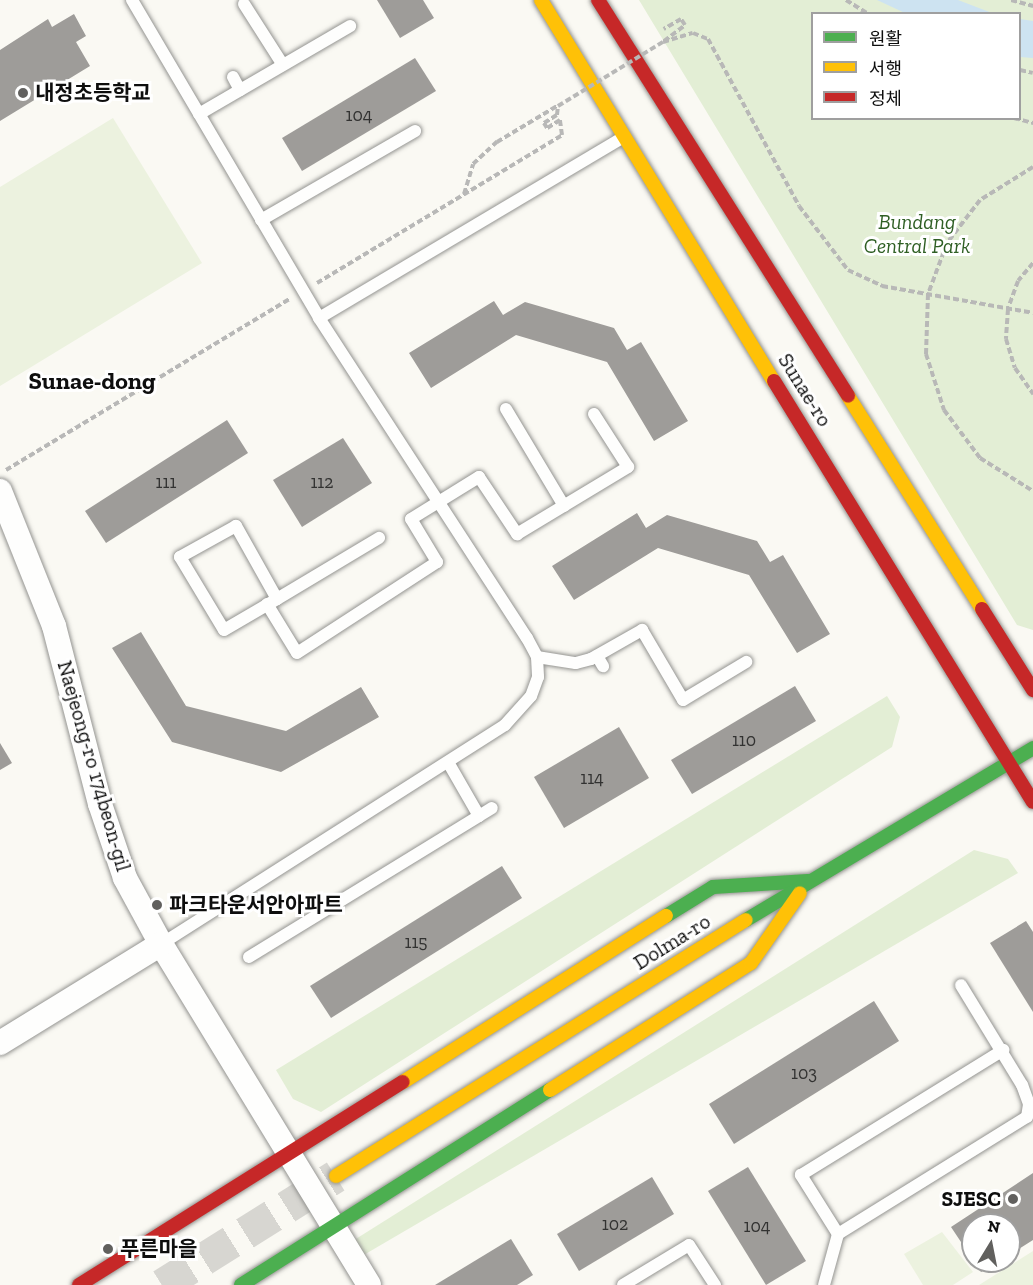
<!DOCTYPE html>
<meta charset="utf-8">
<style>
body{margin:0}
#map{position:relative;width:1033px;height:1285px;overflow:hidden;background:#faf9f3;font-family:"Zilla Slab","Noto Sans KR",serif}
div>[style]{position:absolute}
.green>*{inset:0;background:#e3eed5}
.pitch>*{inset:0;background:#ecf2df}
.water>*{inset:0;background:#cde3f1}
.building>*{inset:0;background:#9e9c99}
.primary-tunnel>*{height:33px;margin-top:-16.5px;transform-origin:0;background:repeating-linear-gradient(90deg,#d7d6d1 0 33px,transparent 0 49px)}
.path>*{height:4px;margin-top:-2px;transform-origin:0;background:repeating-linear-gradient(90deg,#b8b8b7 0 6px,transparent 0 9px)}
.roads{filter:drop-shadow(0 0 2px #949491) drop-shadow(0 0 2px #949491)}
.lane>*{height:12px;margin:-6px;padding:0 6px;transform-origin:6px;border-radius:6px;background:#fefefd}
.street>*{height:24px;margin:-12px;padding:0 12px;transform-origin:12px;border-radius:12px;background:#fefefd}
.fast>*{height:14px;margin:-7px;padding:0 7px;transform-origin:7px;border-radius:7px;background:#4caf50}
.slow>*{height:14px;margin:-7px;padding:0 7px;transform-origin:7px;border-radius:7px;background:#ffc107}
.jam>*{height:14px;margin:-7px;padding:0 7px;transform-origin:7px;border-radius:7px;background:#c62828}
.path-bridge>*{height:4px;margin-top:-2px;transform-origin:0;background:repeating-linear-gradient(90deg,#b8b8b7 0 6px,transparent 0 9px)}
.dots>*{width:16px;height:16px;translate:-50% -50%;box-sizing:border-box;border:3px solid #fff;border-radius:50%}
span{translate:-50% -50%;white-space:nowrap;text-align:center;line-height:1.15;-webkit-text-stroke:6px #fff;paint-order:stroke}
.number-label{font-size:18px;color:#323231}
.number-label span{-webkit-text-stroke-width:0}
.poi-label{font-size:21px;color:#0e0e0e;font-weight:700}
.left{translate:0 -50%;text-align:left}
.right{translate:-100% -50%;text-align:right}
.park-label{font-size:21px;color:#2f5f24;font-style:italic}
.street-label{font-size:21px;color:#0e0e0e}
.quarter-label{font-size:24px;color:#0e0e0e;font-weight:700}
.legend{position:absolute;left:811px;top:12px;width:210px;height:108px;box-sizing:border-box;background:#fff;border:2px solid #9f9f9f;margin:0;padding:8px 10px;list-style:none;font-size:18px;color:#0e0e0e}
.legend li{display:flex;align-items:center;gap:12px;height:30px}
.legend b{width:30px;border:2px solid #9f9f9f}
.north{position:absolute;left:961px;top:1213px;width:60px;height:60px;box-sizing:border-box;background:#fff;border:2px solid #9f9f9f;border-radius:50%;rotate:10deg;font-size:16px;font-weight:700;line-height:24px;text-align:center;color:#0e0e0e}
.north::after{content:'';display:block;margin:auto;width:21px;height:27px;background:#61605e;clip-path:polygon(50% 0,100% 100%,50% 72%,0 100%)}
</style>
<div id="map">
<div class="green">
<i style="clip-path:polygon(evenodd,639px 0,1033px 0,1033px 630px,1017px 625px,639px 0,812px 14px,1020px 14px,1020px 118px,812px 118px,812px 14px)"></i>
<i style="clip-path:polygon(887px 696px,900px 717px,892px 747px,321px 1112px,293px 1099px,276px 1070px)"></i>
<i style="clip-path:polygon(974px 850px,1008px 859px,1018px 873px,362px 1256px,351px 1242px)"></i>
</div>
<div class="pitch">
<i style="clip-path:polygon(113px 118px,202px 263px,0 386px,0 187px)"></i>
<i style="clip-path:polygon(942px 1232px,973px 1272px,953px 1285px,923px 1285px,904px 1254px)"></i>
<i style="clip-path:polygon(1033px 1251px,1033px 1285px,979px 1285px)"></i>
</div>
<div class="water">
<i style="clip-path:polygon(877px 0,958px 0,992px 13px,905px 13px)"></i>
<i style="clip-path:polygon(1020px 19px,1033px 21px,1033px 58px,1020px 57px)"></i>
</div>
<div class="building">
<i style="clip-path:polygon(377px 0,423px 0,434px 18px,400px 38px)"></i>
<i style="clip-path:polygon(74px 14px,86px 36px,76px 42px,90px 66px,0 121px,0 50px,48px 19px,52px 27px)"></i>
<i style="clip-path:polygon(415px 58px,436px 91px,302px 171px,282px 138px)"></i>
<i style="clip-path:polygon(494px 301px,503px 315px,525px 302px,614px 328px,627px 350px,641px 342px,688px 421px,654px 441px,607px 362px,516px 335px,431px 388px,409px 353px)"></i>
<i style="clip-path:polygon(227px 420px,248px 453px,106px 543px,85px 511px)"></i>
<i style="clip-path:polygon(343px 438px,372px 483px,302px 527px,273px 480px)"></i>
<i style="clip-path:polygon(637px 513px,646px 528px,667px 515px,757px 541px,770px 562px,783px 555px,830px 634px,797px 653px,749px 575px,658px 548px,574px 600px,552px 566px)"></i>
<i style="clip-path:polygon(141px 632px,186px 706px,286px 731px,361px 687px,379px 717px,281px 772px,172px 742px,112px 648px)"></i>
<i style="clip-path:polygon(795px 686px,816px 721px,692px 794px,671px 760px)"></i>
<i style="clip-path:polygon(619px 727px,649px 778px,564px 828px,534px 777px)"></i>
<i style="clip-path:polygon(0 743px,12px 763px,0 770px)"></i>
<i style="clip-path:polygon(502px 866px,522px 898px,331px 1018px,310px 986px)"></i>
<i style="clip-path:polygon(1026px 921px,1033px 932px,1033px 1012px,990px 943px)"></i>
<i style="clip-path:polygon(874px 1001px,899px 1041px,734px 1144px,709px 1104px)"></i>
<i style="clip-path:polygon(748px 1167px,806px 1261px,766px 1285px,708px 1191px)"></i>
<i style="clip-path:polygon(1033px 1173px,1033px 1240px,1009px 1255px,1009px 1225px,973px 1225px,973px 1260px,951px 1227px)"></i>
<i style="clip-path:polygon(652px 1177px,674px 1214px,579px 1271px,557px 1234px)"></i>
<i style="clip-path:polygon(511px 1239px,533px 1275px,517px 1285px,435px 1285px)"></i>
<i style="clip-path:polygon(974px 1261px,999px 1261px,981px 1272px)"></i>
</div>
<div class="primary-tunnel">
<i style="left:162px;top:1285px;width:205px;rotate:-32.1deg"></i>
</div>
<div class="path">
<i style="left:846px;top:0;width:26px;rotate:32deg"></i>
<i style="left:1011px;top:0;width:23px;rotate:15deg"></i>
<i style="left:664px;top:41px;width:26px;rotate:-37deg"></i>
<i style="left:685px;top:25px;width:7px;rotate:-124deg"></i>
<i style="left:681px;top:19px;width:20px;rotate:150deg"></i>
<i style="left:663px;top:42px;width:31px;rotate:-17deg"></i>
<i style="left:693px;top:33px;width:16px;rotate:22deg"></i>
<i style="left:708px;top:39px;width:190px;rotate:61.4deg"></i>
<i style="left:799px;top:206px;width:81px;rotate:52.6deg"></i>
<i style="left:848px;top:270px;width:38px;rotate:25deg"></i>
<i style="left:882px;top:286px;width:153px;rotate:10.1deg"></i>
<i style="left:1020px;top:70px;width:13px;rotate:13deg"></i>
<i style="left:1014px;top:118px;width:20px;rotate:15deg"></i>
<i style="left:1033px;top:167px;width:62px;rotate:148.1deg"></i>
<i style="left:980px;top:200px;width:54px;rotate:127.5deg"></i>
<i style="left:947px;top:243px;width:54px;rotate:110.4deg"></i>
<i style="left:928px;top:294px;width:60px;rotate:91.9deg"></i>
<i style="left:926px;top:354px;width:59px;rotate:72.2deg"></i>
<i style="left:944px;top:410px;width:60px;rotate:53.1deg"></i>
<i style="left:980px;top:458px;width:62px;rotate:31.9deg"></i>
<i style="left:464px;top:194px;width:31px;rotate:-73deg"></i>
<i style="left:473px;top:164px;width:33px;rotate:-43deg"></i>
<i style="left:497px;top:142px;width:70px;rotate:-31deg"></i>
<i style="left:1033px;top:263px;width:23px;rotate:130deg"></i>
<i style="left:1018px;top:281px;width:30px;rotate:110deg"></i>
<i style="left:1008px;top:309px;width:30px;rotate:94deg"></i>
<i style="left:1006px;top:339px;width:30px;rotate:73deg"></i>
<i style="left:1015px;top:368px;width:32px;rotate:55deg"></i>
<i style="left:317px;top:283px;width:286px;rotate:-31.1deg"></i>
<i style="left:562px;top:135px;width:15px;rotate:-98deg"></i>
<i style="left:560px;top:120px;width:15px;rotate:148deg"></i>
<i style="left:547px;top:128px;width:6px;rotate:-121deg"></i>
<i style="left:544px;top:123px;width:15px;rotate:-32deg"></i>
<i style="left:557px;top:115px;width:9px;rotate:-84deg"></i>
<i style="left:6px;top:470px;width:332px;rotate:-31.1deg"></i>
</div>
<div class="roads">
<div class="lane">
<i style="left:132px;top:0;width:369px;rotate:59.5deg"></i>
<i style="left:319px;top:318px;width:382px;rotate:57deg"></i>
<i style="left:527px;top:638px;width:21px;rotate:62deg"></i>
<i style="left:537px;top:657px;width:20px;rotate:87deg"></i>
<i style="left:538px;top:677px;width:20px;rotate:110deg"></i>
<i style="left:531px;top:696px;width:39px;rotate:132deg"></i>
<i style="left:505px;top:725px;width:408px;rotate:147.5deg"></i>
<i style="left:244px;top:4px;width:72px;rotate:57.4deg"></i>
<i style="left:233px;top:77px;width:15px;rotate:62deg"></i>
<i style="left:199px;top:114px;width:175px;rotate:-30.2deg"></i>
<i style="left:261px;top:220px;width:178px;rotate:-30deg"></i>
<i style="left:319px;top:318px;width:355px;rotate:-30.7deg"></i>
<i style="left:506px;top:409px;width:113px;rotate:59.1deg"></i>
<i style="left:277px;top:599px;width:84px;rotate:-119.3deg"></i>
<i style="left:236px;top:526px;width:64px;rotate:151deg"></i>
<i style="left:180px;top:557px;width:85px;rotate:58.9deg"></i>
<i style="left:224px;top:630px;width:61px;rotate:-30.3deg"></i>
<i style="left:277px;top:599px;width:119px;rotate:-30.9deg"></i>
<i style="left:267px;top:604px;width:57px;rotate:58.5deg"></i>
<i style="left:297px;top:653px;width:167px;rotate:-33deg"></i>
<i style="left:437px;top:562px;width:50px;rotate:-121.2deg"></i>
<i style="left:411px;top:519px;width:80px;rotate:-31.7deg"></i>
<i style="left:479px;top:477px;width:69px;rotate:56.3deg"></i>
<i style="left:517px;top:534px;width:130px;rotate:-31.1deg"></i>
<i style="left:628px;top:467px;width:63px;rotate:-122.7deg"></i>
<i style="left:597px;top:656px;width:12px;rotate:59deg"></i>
<i style="left:537px;top:657px;width:39px;rotate:9deg"></i>
<i style="left:576px;top:663px;width:16px;rotate:-15deg"></i>
<i style="left:591px;top:659px;width:59px;rotate:-29.6deg"></i>
<i style="left:642px;top:630px;width:81px;rotate:59.6deg"></i>
<i style="left:683px;top:700px;width:74px;rotate:-31.1deg"></i>
<i style="left:479px;top:816px;width:15px;rotate:-32deg"></i>
<i style="left:249px;top:957px;width:270px;rotate:-31.5deg"></i>
<i style="left:479px;top:816px;width:62px;rotate:-119.9deg"></i>
<i style="left:838px;top:1234px;width:70px;rotate:-122.1deg"></i>
<i style="left:801px;top:1175px;width:238px;rotate:-31.7deg"></i>
<i style="left:623px;top:1285px;width:77px;rotate:-31.2deg"></i>
<i style="left:689px;top:1245px;width:48px;rotate:57deg"></i>
<i style="left:824px;top:1285px;width:53px;rotate:-74.6deg"></i>
<i style="left:838px;top:1234px;width:222px;rotate:-31.8deg"></i>
<i style="left:1027px;top:1117px;width:13px;rotate:-81deg"></i>
<i style="left:1029px;top:1104px;width:20px;rotate:-110deg"></i>
<i style="left:1022px;top:1085px;width:117px;rotate:-121.4deg"></i>
</div>
<div class="street">
<i style="left:0;top:491px;width:145px;rotate:68.2deg"></i>
<i style="left:54px;top:626px;width:184px;rotate:75.5deg"></i>
<i style="left:100px;top:804px;width:78px;rotate:71.3deg"></i>
<i style="left:125px;top:878px;width:75px;rotate:61.4deg"></i>
<i style="left:161px;top:944px;width:399px;rotate:58.6deg"></i>
<i style="left:0;top:1043px;width:189px;rotate:-31.6deg"></i>
</div>
<div class="fast">
<i style="left:666px;top:916px;width:55px;rotate:-31.7deg"></i>
<i style="left:713px;top:887px;width:95px;rotate:-3.6deg"></i>
<i style="left:746px;top:920px;width:335px;rotate:-30.9deg"></i>
<i style="left:241px;top:1285px;width:365px;rotate:-32.3deg"></i>
</div>
<div class="slow">
<i style="left:541px;top:0;width:447px;rotate:58.6deg"></i>
<i style="left:848px;top:396px;width:252px;rotate:57.8deg"></i>
<i style="left:403px;top:1082px;width:311px;rotate:-32.3deg"></i>
<i style="left:550px;top:1090px;width:238px;rotate:-32.3deg"></i>
<i style="left:751px;top:963px;width:85px;rotate:-55deg"></i>
<i style="left:336px;top:1176px;width:483px;rotate:-32deg"></i>
</div>
<div class="jam">
<i style="left:598px;top:0;width:468px;rotate:57.7deg"></i>
<i style="left:774px;top:381px;width:494px;rotate:58.4deg"></i>
<i style="left:982px;top:609px;width:96px;rotate:57.8deg"></i>
<i style="left:79px;top:1285px;width:382px;rotate:-32.1deg"></i>
</div>
</div>
<div class="path-bridge">
<i style="left:558px;top:106px;width:123px;rotate:-31.4deg"></i>
</div>
<div class="dots">
<i style="left:23px;top:93px;background:#61605e"></i>
<i style="left:157px;top:905px;background:#61605e"></i>
<i style="left:1013px;top:1199px;background:#61605e"></i>
<i style="left:108px;top:1249px;background:#61605e"></i>
</div>
<div class="number-label">
<span style="left:359px;top:115px">104</span>
<span style="left:166px;top:482px">111</span>
<span style="left:322px;top:482px">112</span>
<span style="left:744px;top:740px">110</span>
<span style="left:592px;top:778px">114</span>
<span style="left:416px;top:942px">115</span>
<span style="left:804px;top:1073px">103</span>
<span style="left:615px;top:1224px">102</span>
<span style="left:757px;top:1226px">104</span>
</div>
<div class="poi-label">
<span class="left" style="left:35px;top:93px">내정초등학교</span>
<span class="left" style="left:169px;top:905px">파크타운서안아파트</span>
<span class="right" style="left:1001px;top:1199px">SJESC</span>
<span class="left" style="left:120px;top:1249px">푸른마을</span>
</div>
<div class="park-label">
<span style="left:917px;top:234px">Bundang<br>Central Park</span>
</div>
<div class="street-label">
<span style="left:805px;top:390px;rotate:58deg">Sunae-ro</span>
<span style="left:94px;top:766px;rotate:74deg">Naejeong-ro 174beon-gil</span>
<span style="left:672px;top:942px;rotate:-32deg">Dolma-ro</span>
</div>
<div class="quarter-label">
<span style="left:92px;top:381px">Sunae-dong</span>
</div>
<ul class="legend">
<li><b style="height:8px;background:#4caf50"></b>원활</li>
<li><b style="height:8px;background:#ffc107"></b>서행</li>
<li><b style="height:8px;background:#c62828"></b>정체</li>
</ul>
<div class="north">N</div>
</div>
